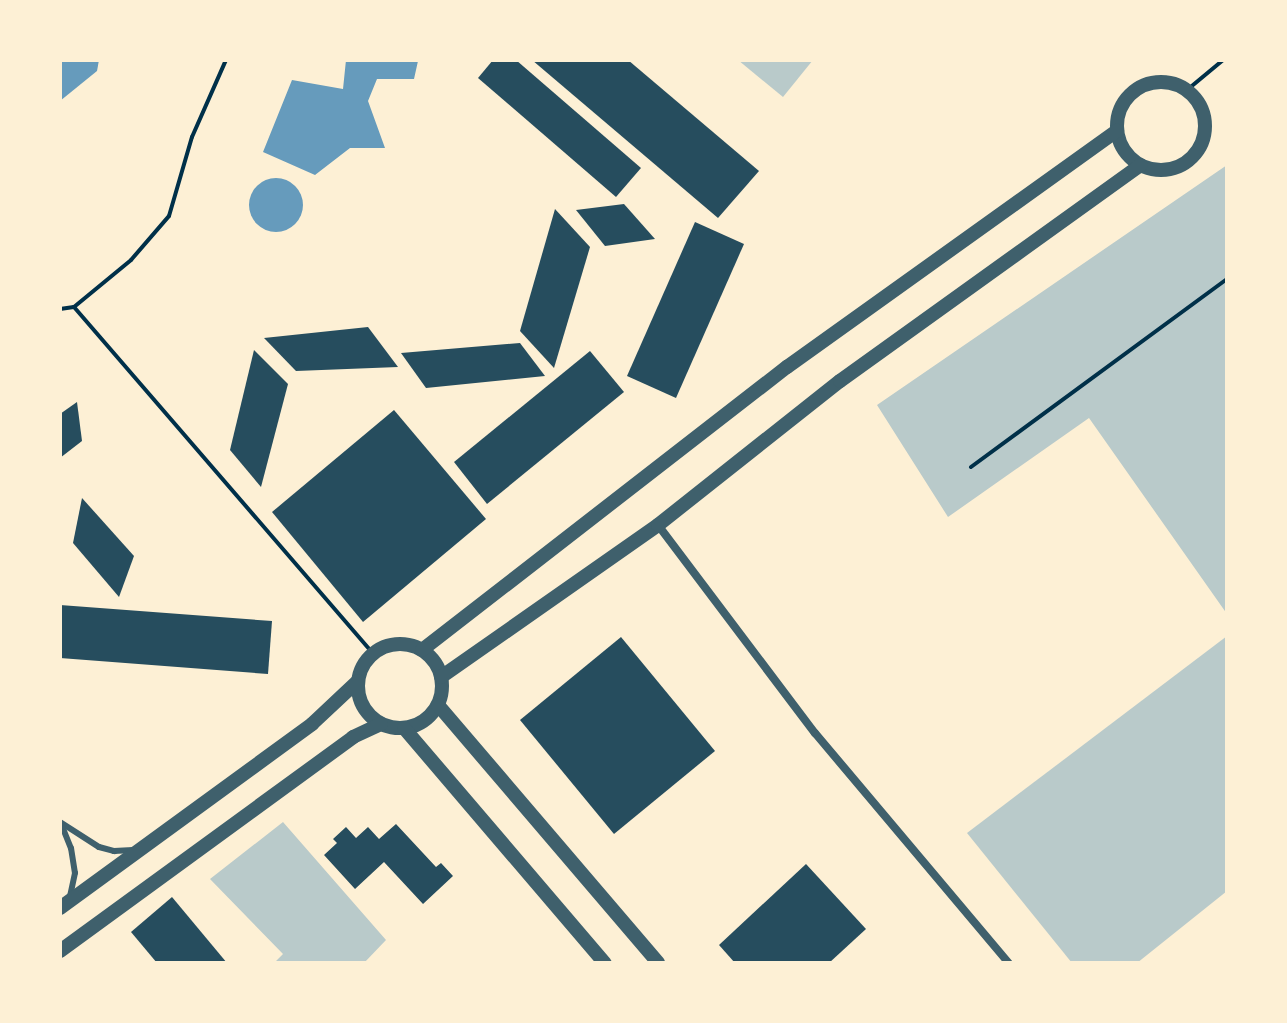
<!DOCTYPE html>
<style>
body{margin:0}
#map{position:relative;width:1287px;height:1023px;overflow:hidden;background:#fdf0d5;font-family:Quicksand,sans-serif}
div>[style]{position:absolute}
.green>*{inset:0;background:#b9caca}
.water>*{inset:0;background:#669bbc}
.round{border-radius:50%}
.building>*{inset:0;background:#264d5e}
.path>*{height:4px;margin:-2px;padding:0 2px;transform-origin:2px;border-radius:2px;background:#003049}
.service>*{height:6px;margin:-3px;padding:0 3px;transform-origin:3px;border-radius:3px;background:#3f606c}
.minor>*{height:8px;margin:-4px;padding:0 4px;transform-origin:4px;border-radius:4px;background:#3f606c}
.tertiary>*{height:14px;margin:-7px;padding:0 7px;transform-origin:7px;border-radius:7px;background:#3f606c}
.tertiary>.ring{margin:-7px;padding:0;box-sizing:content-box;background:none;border:14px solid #3f606c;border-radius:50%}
span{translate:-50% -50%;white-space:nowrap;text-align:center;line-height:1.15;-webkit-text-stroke:7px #fdf0d5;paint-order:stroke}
.frame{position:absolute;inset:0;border:62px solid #fdf0d5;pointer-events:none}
</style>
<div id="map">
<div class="green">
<i style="clip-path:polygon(738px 60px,813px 60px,783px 97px)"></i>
<i style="clip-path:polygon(1227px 165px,1227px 614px,1089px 418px,948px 517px,877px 405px)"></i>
<i style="clip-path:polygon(1227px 636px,1227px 891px,1137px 963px,1072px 963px,967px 833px)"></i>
<i style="clip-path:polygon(283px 822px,386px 940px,364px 963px,274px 963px,283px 954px,210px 879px)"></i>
</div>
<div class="water">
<i style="clip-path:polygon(60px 60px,99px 60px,97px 71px,60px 101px)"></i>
<i style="clip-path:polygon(346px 60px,418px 61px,414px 79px,377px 79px,368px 101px,385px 148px,350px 148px,315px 175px,263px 152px,292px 80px,343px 89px)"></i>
<i class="round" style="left:249px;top:178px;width:54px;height:54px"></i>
</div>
<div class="building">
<i style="clip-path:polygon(493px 60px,516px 60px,641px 168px,616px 197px,478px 78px)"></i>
<i style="clip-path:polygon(532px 60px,628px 60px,759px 171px,718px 218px)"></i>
<i style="clip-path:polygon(624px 204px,655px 239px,605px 246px,576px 210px)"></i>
<i style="clip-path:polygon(555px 209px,590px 247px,554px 368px,520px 331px)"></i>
<i style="clip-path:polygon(695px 222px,744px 244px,676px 398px,627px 376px)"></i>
<i style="clip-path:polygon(368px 327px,398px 367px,296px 371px,264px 338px)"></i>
<i style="clip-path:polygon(520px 343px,545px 376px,426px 388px,401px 353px)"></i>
<i style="clip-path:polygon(254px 350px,288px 384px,261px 487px,230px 450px)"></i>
<i style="clip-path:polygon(590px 351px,624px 392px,487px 504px,454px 462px)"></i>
<i style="clip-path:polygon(77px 402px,82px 441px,60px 458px,60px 414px)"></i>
<i style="clip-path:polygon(394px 410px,486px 519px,363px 622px,272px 512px)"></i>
<i style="clip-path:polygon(82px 498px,134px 556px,119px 597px,73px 543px)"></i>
<i style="clip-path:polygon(60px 605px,272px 621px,268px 674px,60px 658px)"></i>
<i style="clip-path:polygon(621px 637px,715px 751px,614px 834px,520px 720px)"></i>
<i style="clip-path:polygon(396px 824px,436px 867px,441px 863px,453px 876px,423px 904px,384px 862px,355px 889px,324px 855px,337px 843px,333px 839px,346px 827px,356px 838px,368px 827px,379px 839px)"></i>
<i style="clip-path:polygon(806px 864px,866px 929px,829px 963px,735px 963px,719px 945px)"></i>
<i style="clip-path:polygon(172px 897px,227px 963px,157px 963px,131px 932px)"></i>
</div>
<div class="path">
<i style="left:1187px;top:90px;width:47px;rotate:-39.8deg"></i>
<i style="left:74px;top:307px;width:74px;rotate:-39.5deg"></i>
<i style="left:131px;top:260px;width:58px;rotate:-49.2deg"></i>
<i style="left:169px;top:216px;width:82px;rotate:-73.8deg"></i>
<i style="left:192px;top:137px;width:84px;rotate:-66.2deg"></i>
<i style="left:60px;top:309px;width:14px;rotate:-8deg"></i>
<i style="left:74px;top:307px;width:457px;rotate:49.2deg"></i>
<i style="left:971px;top:467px;width:318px;rotate:-36.3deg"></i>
</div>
<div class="service">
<i style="left:60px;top:822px;width:46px;rotate:32.7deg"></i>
<i style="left:99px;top:847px;width:16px;rotate:15deg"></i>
<i style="left:114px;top:851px;width:19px;rotate:-3deg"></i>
<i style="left:62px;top:826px;width:24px;rotate:68deg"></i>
<i style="left:71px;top:848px;width:25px;rotate:81deg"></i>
<i style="left:75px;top:873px;width:24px;rotate:102deg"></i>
</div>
<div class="minor">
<i style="left:658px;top:525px;width:261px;rotate:53deg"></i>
<i style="left:815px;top:733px;width:301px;rotate:49.9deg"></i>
</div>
<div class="tertiary">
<i class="ring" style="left:1117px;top:82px;width:74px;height:74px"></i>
<i class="ring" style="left:358px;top:644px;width:70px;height:70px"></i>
<i style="left:422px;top:650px;width:462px;rotate:-37.8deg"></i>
<i style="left:787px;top:367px;width:406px;rotate:-35.6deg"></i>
<i style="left:441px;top:677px;width:265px;rotate:-35deg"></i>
<i style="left:658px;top:525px;width:232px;rotate:-38.4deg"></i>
<i style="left:840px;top:381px;width:370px;rotate:-35.7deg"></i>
<i style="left:438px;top:705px;width:339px;rotate:49.5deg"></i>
<i style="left:404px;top:728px;width:309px;rotate:49.5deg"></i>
<i style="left:60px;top:908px;width:312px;rotate:-36.1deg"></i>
<i style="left:312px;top:724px;width:63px;rotate:-43.1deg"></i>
<i style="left:60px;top:951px;width:363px;rotate:-36.1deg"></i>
<i style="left:353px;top:737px;width:31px;rotate:-25deg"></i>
</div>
<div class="frame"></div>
</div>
